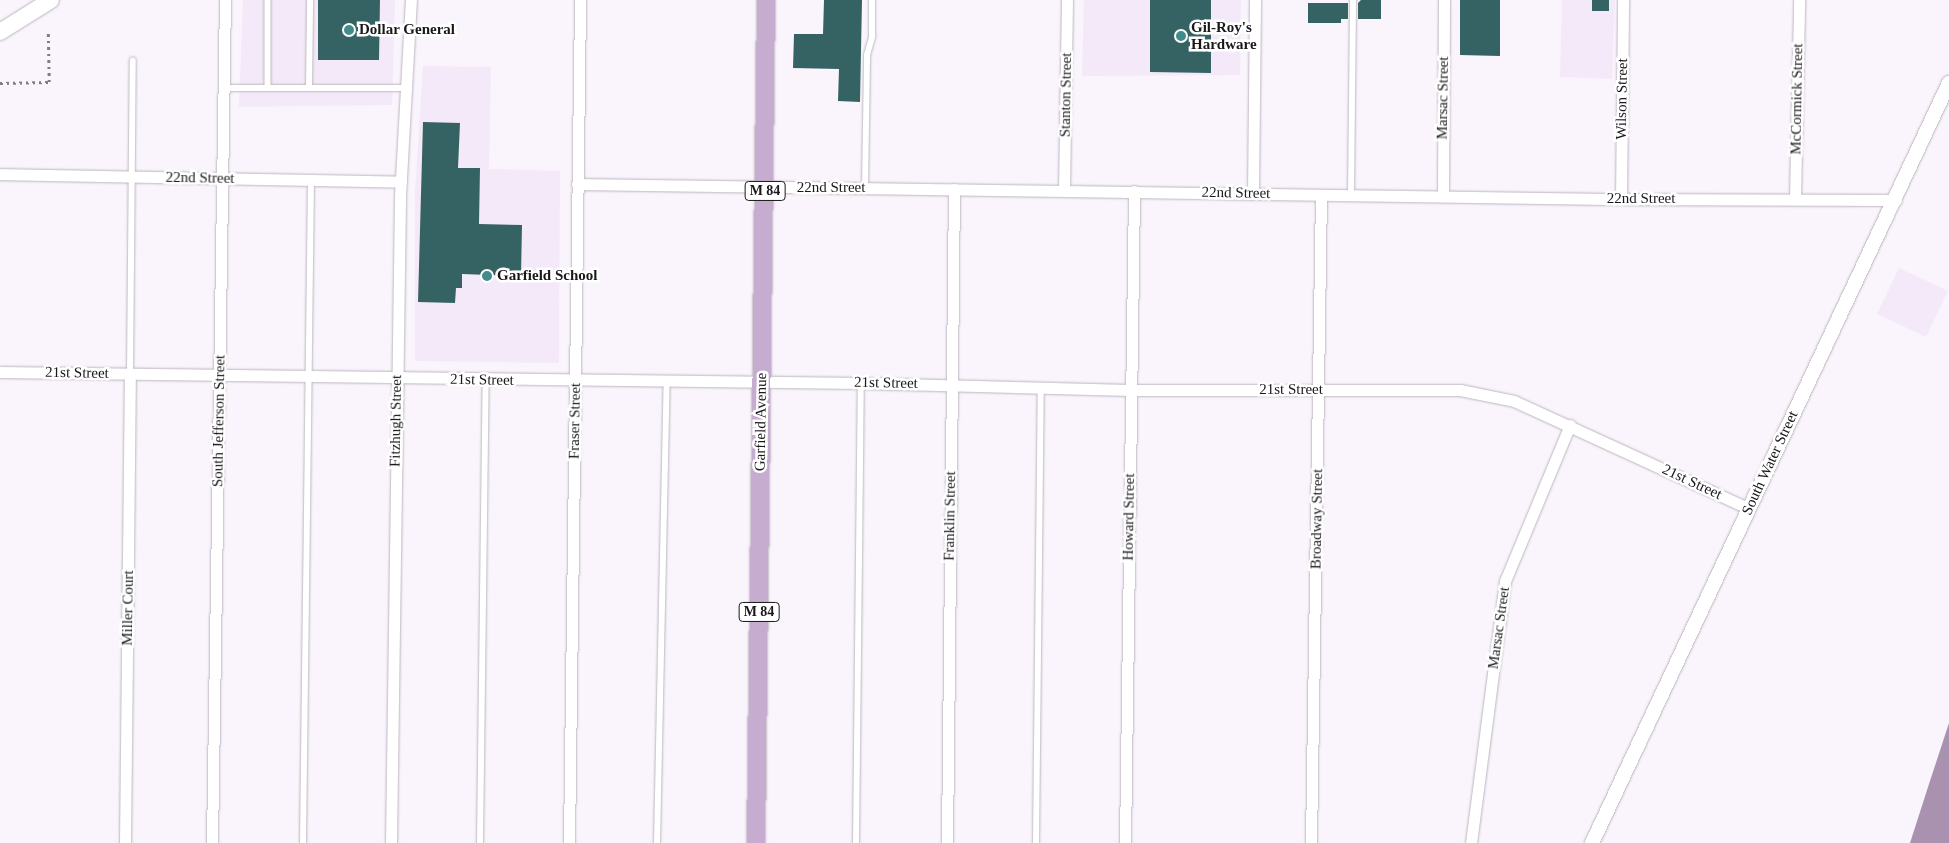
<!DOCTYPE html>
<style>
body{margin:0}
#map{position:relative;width:1949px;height:843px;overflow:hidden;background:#faf4fc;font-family:Georgia,serif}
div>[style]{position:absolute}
.built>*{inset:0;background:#f4e9f8}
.water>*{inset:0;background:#a892b0}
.building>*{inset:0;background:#356262}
.path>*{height:2.5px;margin-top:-1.25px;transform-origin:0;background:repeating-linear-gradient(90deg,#807c82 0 2.5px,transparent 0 6.5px)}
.roads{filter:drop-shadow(0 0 1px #bcb6be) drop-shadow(0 0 1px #bcb6be)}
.service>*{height:5.5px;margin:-2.75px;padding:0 2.75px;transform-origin:2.75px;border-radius:2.75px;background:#fff}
.minor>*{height:11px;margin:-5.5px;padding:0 5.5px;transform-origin:5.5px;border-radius:5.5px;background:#fff}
.tertiary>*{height:14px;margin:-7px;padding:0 7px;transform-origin:7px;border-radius:7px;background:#fff}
.secondary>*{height:16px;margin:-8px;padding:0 8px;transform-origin:8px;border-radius:8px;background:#fff}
.primary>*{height:18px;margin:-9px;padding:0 9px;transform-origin:9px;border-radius:9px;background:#c6adcf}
.dots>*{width:14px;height:14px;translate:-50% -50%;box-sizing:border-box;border:2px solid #fff;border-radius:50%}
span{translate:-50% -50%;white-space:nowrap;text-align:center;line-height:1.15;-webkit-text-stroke:5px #fff;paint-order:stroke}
.shield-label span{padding:1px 4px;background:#fff;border:1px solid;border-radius:4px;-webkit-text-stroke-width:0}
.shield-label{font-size:14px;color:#1a181b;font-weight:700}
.poi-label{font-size:15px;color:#1a181b;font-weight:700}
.left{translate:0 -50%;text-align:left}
.street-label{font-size:15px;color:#1a181b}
</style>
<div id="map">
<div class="built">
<i style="clip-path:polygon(243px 0,395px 0,392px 105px,239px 107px)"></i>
<i style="clip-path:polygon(1084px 0,1241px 0,1240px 75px,1082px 76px)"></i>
<i style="clip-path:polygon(1562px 0,1615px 0,1612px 79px,1560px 77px)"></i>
<i style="clip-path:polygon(423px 66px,491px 67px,489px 169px,560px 171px,559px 363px,415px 361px,415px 192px)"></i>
<i style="clip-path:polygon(1899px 268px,1948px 291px,1926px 337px,1877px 314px)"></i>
</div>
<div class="water">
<i style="clip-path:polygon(1949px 723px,1949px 843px,1910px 843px,1929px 784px)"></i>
</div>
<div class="building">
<i style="clip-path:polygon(318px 0,380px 0,379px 60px,318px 60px)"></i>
<i style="clip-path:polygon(824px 0,862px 0,860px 102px,838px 101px,839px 69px,793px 68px,794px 34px,823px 34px)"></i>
<i style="clip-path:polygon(1150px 0,1211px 0,1211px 73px,1150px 72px)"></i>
<i style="clip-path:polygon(1361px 0,1381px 0,1381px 19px,1358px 19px,1358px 3px)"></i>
<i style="clip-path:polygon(1460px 0,1500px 0,1500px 56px,1460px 55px)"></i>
<i style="clip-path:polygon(1592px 0,1609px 0,1609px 11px,1592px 11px)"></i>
<i style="clip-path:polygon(1308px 3px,1348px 3px,1348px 19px,1341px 19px,1341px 23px,1308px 23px)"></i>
<i style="clip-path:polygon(423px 122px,460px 123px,458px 168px,480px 168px,479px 224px,522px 225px,521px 276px,462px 274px,462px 288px,456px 288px,455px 303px,418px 302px)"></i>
</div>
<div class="path">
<i style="left:0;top:83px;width:49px;rotate:-1.2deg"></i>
<i style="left:49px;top:82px;width:51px;rotate:-91.1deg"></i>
</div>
<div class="roads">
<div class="service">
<i style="left:268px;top:0;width:88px;rotate:90deg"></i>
<i style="left:223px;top:88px;width:183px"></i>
<i style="left:309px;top:88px;width:88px;rotate:-89.3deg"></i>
<i style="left:865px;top:188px;width:133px;rotate:-89.1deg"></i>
<i style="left:867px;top:55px;width:19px;rotate:-74deg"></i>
<i style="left:872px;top:37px;width:37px;rotate:-90deg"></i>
<i style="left:1351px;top:195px;width:195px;rotate:-89.4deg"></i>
<i style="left:130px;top:374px;width:313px;rotate:-89.5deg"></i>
<i style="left:303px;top:843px;width:663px;rotate:-89.31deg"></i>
<i style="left:480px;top:843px;width:463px;rotate:-89.3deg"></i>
<i style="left:657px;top:843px;width:462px;rotate:-88.8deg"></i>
<i style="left:856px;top:843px;width:460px;rotate:-89.4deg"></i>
<i style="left:1036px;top:843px;width:455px;rotate:-89.4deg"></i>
</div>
<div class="minor">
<i style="left:0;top:174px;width:401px;rotate:1.1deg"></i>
<i style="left:577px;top:184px;width:1030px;rotate:0.83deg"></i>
<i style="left:1607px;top:199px;width:289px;rotate:0.2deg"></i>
<i style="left:1064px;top:190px;width:190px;rotate:-89.1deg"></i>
<i style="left:1253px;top:193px;width:193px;rotate:-89.4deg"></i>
<i style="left:1443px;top:196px;width:196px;rotate:-89.7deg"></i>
<i style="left:1621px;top:199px;width:199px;rotate:-89.4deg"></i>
<i style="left:1795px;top:199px;width:199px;rotate:-88.8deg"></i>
<i style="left:0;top:372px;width:861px;rotate:0.73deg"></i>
<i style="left:861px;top:383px;width:270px;rotate:1.5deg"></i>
<i style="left:1131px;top:390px;width:329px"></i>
<i style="left:1460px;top:390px;width:55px;rotate:11.5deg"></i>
<i style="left:1514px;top:401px;width:257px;rotate:24.6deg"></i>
<i style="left:125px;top:843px;width:469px;rotate:-89.4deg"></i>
<i style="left:212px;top:843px;width:843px;rotate:-89.12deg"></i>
<i style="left:391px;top:843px;width:647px;rotate:-89.2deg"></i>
<i style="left:400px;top:196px;width:196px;rotate:-86.8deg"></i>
<i style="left:569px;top:843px;width:843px;rotate:-89.25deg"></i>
<i style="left:947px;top:843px;width:654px;rotate:-89.39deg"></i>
<i style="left:1125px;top:843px;width:652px;rotate:-89.21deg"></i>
<i style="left:1311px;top:843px;width:648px;rotate:-89.12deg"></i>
<i style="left:1471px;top:843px;width:264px;rotate:-82.6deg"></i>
<i style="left:1505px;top:581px;width:169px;rotate:-67.4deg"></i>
</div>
<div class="tertiary">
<i style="left:1592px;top:843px;width:840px;rotate:-64.84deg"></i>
</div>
<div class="secondary">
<i style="left:0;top:32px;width:60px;rotate:-32.1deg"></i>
</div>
<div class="primary">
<i style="left:756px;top:843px;width:843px;rotate:-89.32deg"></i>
</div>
</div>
<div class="dots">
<i style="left:349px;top:30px;background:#438b8b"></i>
<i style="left:1181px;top:36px;background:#438b8b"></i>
<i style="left:487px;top:276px;background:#438b8b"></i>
</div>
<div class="shield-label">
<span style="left:765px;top:191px">M 84</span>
<span style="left:759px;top:612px">M 84</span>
</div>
<div class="poi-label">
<span class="left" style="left:1191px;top:36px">Gil-Roy's<br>Hardware</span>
<span class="left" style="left:359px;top:30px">Dollar General</span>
<span class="left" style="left:497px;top:276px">Garfield School</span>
</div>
<div class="street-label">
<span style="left:1066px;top:95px;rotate:-89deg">Stanton Street</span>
<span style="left:1443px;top:98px;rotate:-89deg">Marsac Street</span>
<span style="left:1622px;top:99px;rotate:-89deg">Wilson Street</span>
<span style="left:1797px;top:99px;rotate:-89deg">McCormick Street</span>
<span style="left:200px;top:178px;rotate:1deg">22nd Street</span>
<span style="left:831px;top:188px">22nd Street</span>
<span style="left:1236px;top:193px;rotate:1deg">22nd Street</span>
<span style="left:1641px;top:199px">22nd Street</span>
<span style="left:77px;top:373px;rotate:1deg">21st Street</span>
<span style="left:482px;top:380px;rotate:1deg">21st Street</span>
<span style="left:886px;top:383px;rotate:1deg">21st Street</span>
<span style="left:1291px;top:390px">21st Street</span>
<span style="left:219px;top:421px;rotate:-89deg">South Jefferson Street</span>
<span style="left:396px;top:421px;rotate:-89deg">Fitzhugh Street</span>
<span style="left:575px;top:421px;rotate:-89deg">Fraser Street</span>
<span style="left:761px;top:422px;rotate:-89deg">Garfield Avenue</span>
<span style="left:1770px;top:463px;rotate:-65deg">South Water Street</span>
<span style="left:1692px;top:482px;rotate:25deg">21st Street</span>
<span style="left:950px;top:516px;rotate:-89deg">Franklin Street</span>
<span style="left:1129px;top:517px;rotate:-89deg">Howard Street</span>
<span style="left:1317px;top:519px;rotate:-89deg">Broadway Street</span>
<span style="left:128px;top:608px;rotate:-89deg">Miller Court</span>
<span style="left:1499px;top:628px;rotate:-82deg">Marsac Street</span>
</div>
</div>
